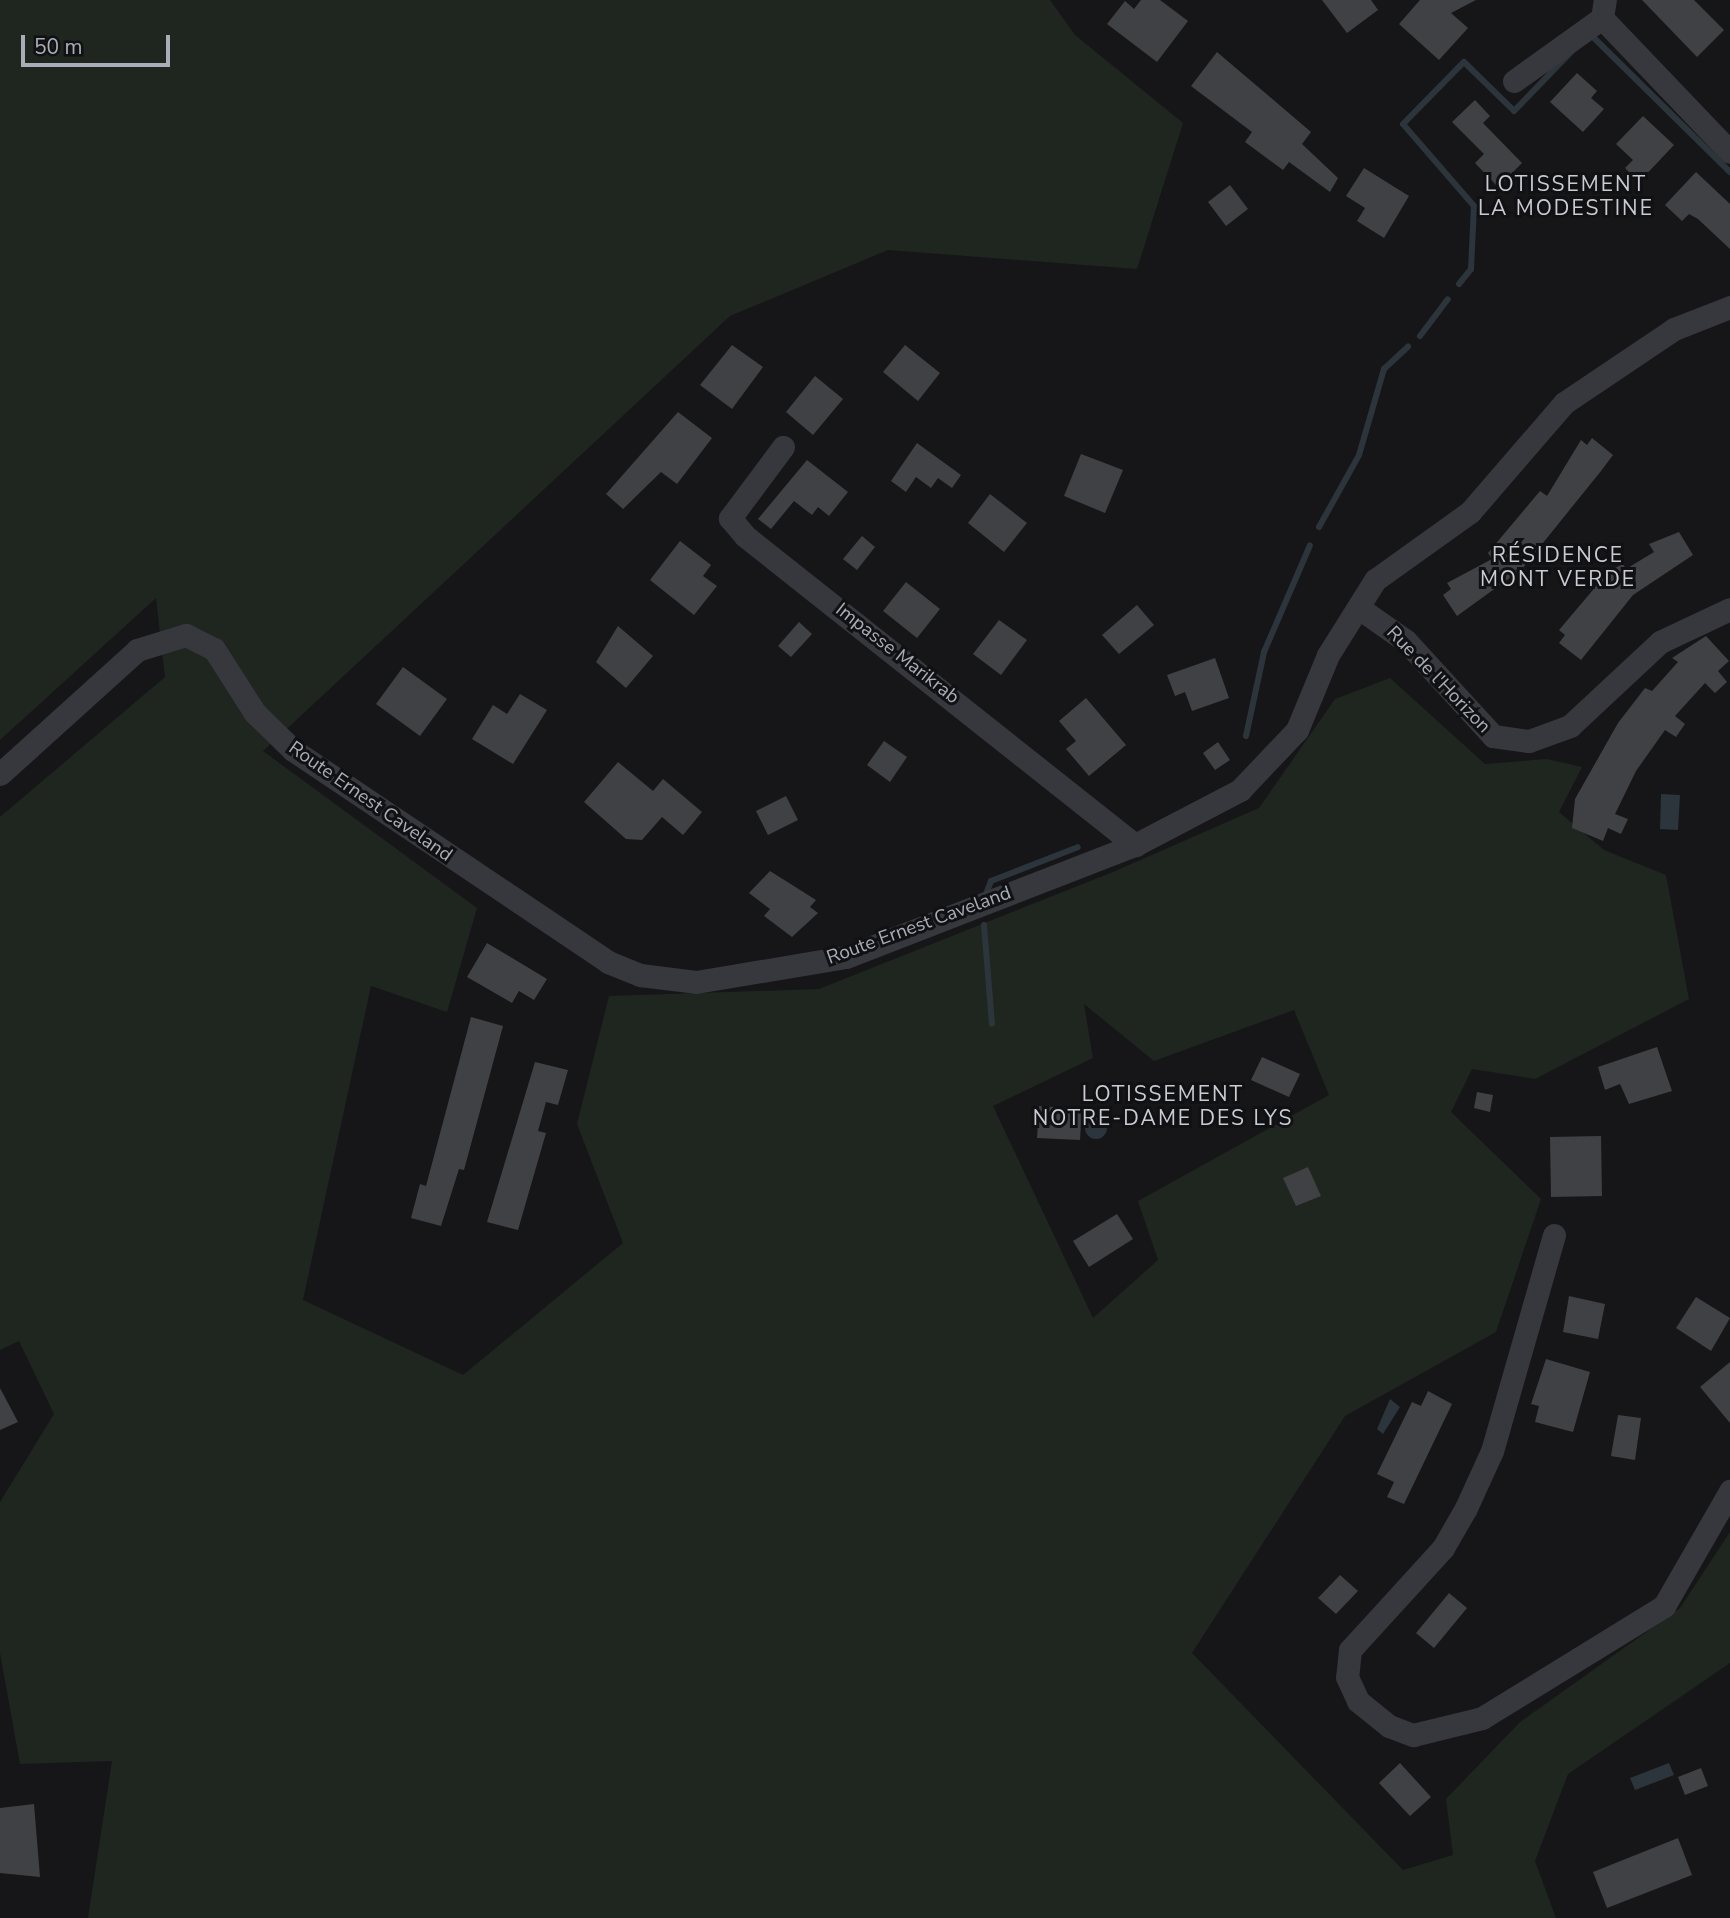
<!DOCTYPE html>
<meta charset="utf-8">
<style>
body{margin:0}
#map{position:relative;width:1730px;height:1918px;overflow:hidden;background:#161618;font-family:"Nunito Sans",sans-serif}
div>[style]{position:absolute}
.green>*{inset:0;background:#1e261f}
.water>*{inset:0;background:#2c353c}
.round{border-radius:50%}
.stream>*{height:6px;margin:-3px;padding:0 3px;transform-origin:3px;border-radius:3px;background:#2c353c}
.building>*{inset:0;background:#404145}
.minor>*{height:23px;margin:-11.5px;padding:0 11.5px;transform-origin:11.5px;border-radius:11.5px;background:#37383d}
span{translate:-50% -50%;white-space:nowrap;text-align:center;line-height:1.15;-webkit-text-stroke:6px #111113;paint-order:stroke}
.street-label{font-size:19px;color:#a8adb8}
.neighbourhood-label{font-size:21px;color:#c9ccd4;letter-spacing:2px}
.scale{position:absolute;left:21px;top:35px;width:149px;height:32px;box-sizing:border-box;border:4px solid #a8adb8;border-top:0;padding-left:9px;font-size:21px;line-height:24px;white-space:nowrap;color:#a8adb8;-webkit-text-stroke:5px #111113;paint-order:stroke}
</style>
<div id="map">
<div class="green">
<i style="clip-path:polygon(evenodd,0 0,1050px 0,1075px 35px,1183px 123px,1137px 269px,888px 250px,730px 316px,263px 751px,477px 908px,447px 1012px,371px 986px,303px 1300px,463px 1375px,623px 1243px,577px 1124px,609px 996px,819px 989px,1113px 872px,1259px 808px,1335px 699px,1390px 678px,1485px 764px,1547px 759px,1582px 767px,1559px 812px,1604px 850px,1666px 875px,1689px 999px,1535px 1079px,1472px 1069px,1451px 1112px,1541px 1199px,1496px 1332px,1345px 1416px,1192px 1653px,1403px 1870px,1453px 1855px,1446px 1799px,1520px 1722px,1680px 1608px,1730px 1532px,1730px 1663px,1568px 1774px,1535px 1861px,1556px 1918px,88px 1918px,112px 1761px,20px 1764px,0 1653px,0 1502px,54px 1414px,19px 1341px,0 1350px,0 817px,165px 677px,156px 598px,0 740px,0 0,1084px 1004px,1154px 1061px,1294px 1010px,1329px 1095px,1138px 1201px,1158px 1260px,1093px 1318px,993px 1106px,1093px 1058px,1084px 1004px)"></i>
</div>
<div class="water">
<i style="clip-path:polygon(1661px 794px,1680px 795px,1678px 830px,1660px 829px)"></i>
<i class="round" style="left:1085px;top:1117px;width:22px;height:22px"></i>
<i style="clip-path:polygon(1390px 1399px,1400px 1407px,1383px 1434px,1377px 1429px)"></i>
<i style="clip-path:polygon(1669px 1763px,1674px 1775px,1635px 1790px,1630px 1778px)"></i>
</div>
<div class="stream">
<i style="left:1589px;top:33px;width:198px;rotate:44.6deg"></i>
<i style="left:1459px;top:284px;width:19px;rotate:-51deg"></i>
<i style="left:1471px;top:269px;width:63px;rotate:-87.3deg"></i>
<i style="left:1474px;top:206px;width:108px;rotate:-130.9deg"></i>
<i style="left:1403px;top:124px;width:87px;rotate:-45.5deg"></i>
<i style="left:1464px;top:62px;width:70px;rotate:44.4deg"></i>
<i style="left:1514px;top:111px;width:83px;rotate:-46deg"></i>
<i style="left:1420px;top:336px;width:46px;rotate:-52.9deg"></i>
<i style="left:1319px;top:527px;width:82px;rotate:-60.9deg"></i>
<i style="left:1359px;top:455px;width:90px;rotate:-73.8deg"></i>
<i style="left:1384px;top:369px;width:33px;rotate:-43deg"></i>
<i style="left:1246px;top:736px;width:86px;rotate:-77.9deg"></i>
<i style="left:1264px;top:652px;width:116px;rotate:-66.7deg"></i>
<i style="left:986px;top:894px;width:14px;rotate:-69deg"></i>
<i style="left:991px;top:881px;width:93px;rotate:-21.3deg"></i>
<i style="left:984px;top:925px;width:99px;rotate:85.4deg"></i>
</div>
<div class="building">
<i style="clip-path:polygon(1141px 0,1160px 0,1188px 21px,1157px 62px,1107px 24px,1125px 1px,1134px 9px)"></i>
<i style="clip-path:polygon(1322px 0,1371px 0,1378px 10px,1347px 33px)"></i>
<i style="clip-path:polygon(1420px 0,1476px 0,1451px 13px,1468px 28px,1439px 60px,1399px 24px)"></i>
<i style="clip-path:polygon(1642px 0,1694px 0,1724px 30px,1697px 57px)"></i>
<i style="clip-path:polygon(1217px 52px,1311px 132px,1302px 144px,1338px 178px,1330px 192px,1289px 162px,1283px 170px,1245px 142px,1252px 132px,1191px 86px)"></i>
<i style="clip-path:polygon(1577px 73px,1597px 91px,1591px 98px,1604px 109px,1583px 132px,1550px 102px)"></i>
<i style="clip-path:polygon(1475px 100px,1490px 116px,1483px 123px,1522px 163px,1498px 187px,1475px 163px,1484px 154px,1452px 122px)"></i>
<i style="clip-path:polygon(1643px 116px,1674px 145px,1639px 182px,1625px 168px,1633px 160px,1616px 144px)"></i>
<i style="clip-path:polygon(1364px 168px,1409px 196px,1384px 238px,1357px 221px,1365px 208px,1346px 196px)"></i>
<i style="clip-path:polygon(1696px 172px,1730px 204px,1730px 249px,1698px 219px,1689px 214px,1682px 221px,1665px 205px)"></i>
<i style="clip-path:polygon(1230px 185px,1248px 209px,1226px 226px,1208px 202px)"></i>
<i style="clip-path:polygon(732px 345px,763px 367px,732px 409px,700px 385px)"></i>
<i style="clip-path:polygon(905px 345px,940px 373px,918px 401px,883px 372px)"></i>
<i style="clip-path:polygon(815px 376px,843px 399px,813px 435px,786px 412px)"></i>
<i style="clip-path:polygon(678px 412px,712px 438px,677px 484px,661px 472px,623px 509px,606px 494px)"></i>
<i style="clip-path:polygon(1592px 438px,1613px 455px,1601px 471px,1522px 569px,1457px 616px,1443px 595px,1451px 589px,1447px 583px,1492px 559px,1488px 553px,1540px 491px,1547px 496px,1581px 440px,1587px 445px)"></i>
<i style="clip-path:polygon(917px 443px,961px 475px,952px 488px,938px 478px,931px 488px,916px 477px,906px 492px,891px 481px)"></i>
<i style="clip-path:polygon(1081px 454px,1123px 470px,1105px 513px,1064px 496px)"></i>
<i style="clip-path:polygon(807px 460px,848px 492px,829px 516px,818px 507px,812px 515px,794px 501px,771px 529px,758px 519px)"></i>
<i style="clip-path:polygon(990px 494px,1027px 523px,1004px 552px,968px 523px)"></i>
<i style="clip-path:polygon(1679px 532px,1693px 555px,1633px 595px,1581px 660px,1559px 643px,1565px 635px,1559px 630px,1609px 571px,1623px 564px,1626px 569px,1654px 552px,1649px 544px)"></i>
<i style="clip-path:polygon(862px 536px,875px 547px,857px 570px,843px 559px)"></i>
<i style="clip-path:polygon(680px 541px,711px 565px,703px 576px,717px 586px,694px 615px,650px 580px)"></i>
<i style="clip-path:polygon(906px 582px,940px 609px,917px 638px,883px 611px)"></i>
<i style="clip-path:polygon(1137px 605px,1154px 625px,1119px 654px,1102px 635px)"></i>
<i style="clip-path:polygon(999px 620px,1027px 640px,1001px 675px,973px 654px)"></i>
<i style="clip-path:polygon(799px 622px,812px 634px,791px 657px,778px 646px)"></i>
<i style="clip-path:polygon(618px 626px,653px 656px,626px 688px,596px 662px)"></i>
<i style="clip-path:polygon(1706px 636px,1729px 661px,1718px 671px,1727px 682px,1715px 693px,1705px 683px,1675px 716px,1685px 724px,1676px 737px,1665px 730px,1636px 771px,1615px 814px,1628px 819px,1621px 834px,1608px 828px,1603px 841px,1572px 828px,1575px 799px,1618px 723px,1645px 688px,1652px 691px,1678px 662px,1672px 658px)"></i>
<i style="clip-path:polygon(1215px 658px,1229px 698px,1192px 711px,1185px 692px,1175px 696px,1167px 675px)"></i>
<i style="clip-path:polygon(403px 667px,447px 699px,420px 736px,376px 704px)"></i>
<i style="clip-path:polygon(520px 694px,547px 710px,513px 764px,472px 739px,493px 705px,507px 714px)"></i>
<i style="clip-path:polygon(1086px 698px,1126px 745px,1089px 776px,1066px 749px,1076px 741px,1059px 721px)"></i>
<i style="clip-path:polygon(884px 741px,907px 757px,890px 782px,867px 765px)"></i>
<i style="clip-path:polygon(1218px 742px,1230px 760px,1215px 770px,1203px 753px)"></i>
<i style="clip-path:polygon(618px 762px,653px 791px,663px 779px,702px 812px,683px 835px,662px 817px,642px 840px,626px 839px,584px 802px)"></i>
<i style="clip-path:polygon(786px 796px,798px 820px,768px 835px,756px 811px)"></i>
<i style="clip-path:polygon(770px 871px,816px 900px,810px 907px,818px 913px,792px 937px,764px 916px,770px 909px,749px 893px)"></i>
<i style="clip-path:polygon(487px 943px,547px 979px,534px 1000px,519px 991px,512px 1003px,467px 977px)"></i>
<i style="clip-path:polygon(471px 1017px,503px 1026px,464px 1170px,459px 1169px,441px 1226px,411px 1218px,420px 1184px,426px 1186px)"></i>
<i style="clip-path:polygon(1657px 1047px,1672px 1091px,1629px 1104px,1620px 1084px,1605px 1090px,1598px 1067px)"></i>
<i style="clip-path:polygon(1262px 1057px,1300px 1074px,1289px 1097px,1251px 1080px)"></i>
<i style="clip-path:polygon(535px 1062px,568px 1070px,558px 1105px,546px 1102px,538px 1131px,546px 1133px,518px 1230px,487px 1222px)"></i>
<i style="clip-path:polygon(1477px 1092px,1493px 1095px,1490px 1112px,1474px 1108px)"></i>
<i style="clip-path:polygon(1039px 1106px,1082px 1109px,1080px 1140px,1037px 1138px)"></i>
<i style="clip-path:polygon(1601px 1136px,1602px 1196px,1551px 1197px,1550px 1137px)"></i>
<i style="clip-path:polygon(1308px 1167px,1321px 1196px,1296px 1206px,1283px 1178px)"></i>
<i style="clip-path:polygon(1117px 1214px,1133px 1239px,1089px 1267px,1073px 1241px)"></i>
<i style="clip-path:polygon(1569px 1296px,1605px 1304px,1598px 1339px,1563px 1332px)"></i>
<i style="clip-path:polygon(1696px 1297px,1730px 1318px,1711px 1351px,1676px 1328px)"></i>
<i style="clip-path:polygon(1546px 1359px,1590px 1372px,1573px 1432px,1535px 1422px,1539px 1406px,1531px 1404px)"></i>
<i style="clip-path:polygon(1730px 1362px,1730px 1423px,1700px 1387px)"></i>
<i style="clip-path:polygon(0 1388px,18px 1422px,0 1430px)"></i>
<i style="clip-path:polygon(1428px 1391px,1452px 1404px,1404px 1504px,1387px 1497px,1394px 1482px,1377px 1474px,1412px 1402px,1421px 1406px)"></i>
<i style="clip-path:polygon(1618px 1415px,1641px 1418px,1635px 1460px,1611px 1456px)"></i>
<i style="clip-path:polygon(1340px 1575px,1358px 1591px,1336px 1614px,1318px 1598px)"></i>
<i style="clip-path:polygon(1449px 1593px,1467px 1608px,1434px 1648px,1416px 1633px)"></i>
<i style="clip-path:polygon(1400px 1763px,1431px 1797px,1410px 1816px,1379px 1783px)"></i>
<i style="clip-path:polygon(1701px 1768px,1708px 1786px,1685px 1795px,1678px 1777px)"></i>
<i style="clip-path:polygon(34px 1804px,40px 1877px,0 1873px,0 1808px)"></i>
<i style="clip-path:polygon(1678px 1838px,1692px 1875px,1607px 1908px,1593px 1872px)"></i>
</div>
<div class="minor">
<i style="left:1602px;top:18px;width:185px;rotate:46.3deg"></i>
<i style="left:1514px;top:81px;width:108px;rotate:-35.6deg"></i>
<i style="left:1602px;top:18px;width:18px;rotate:-81deg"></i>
<i style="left:783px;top:447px;width:89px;rotate:126.7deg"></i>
<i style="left:730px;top:518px;width:23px;rotate:50deg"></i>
<i style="left:745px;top:536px;width:498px;rotate:38.4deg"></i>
<i style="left:1359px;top:608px;width:57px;rotate:35.1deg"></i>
<i style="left:1406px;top:641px;width:129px;rotate:47.5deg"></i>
<i style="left:1493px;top:736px;width:36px;rotate:8deg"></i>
<i style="left:1529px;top:741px;width:44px;rotate:-20.1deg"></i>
<i style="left:1570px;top:726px;width:123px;rotate:-43deg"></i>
<i style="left:1660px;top:642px;width:77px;rotate:-25.2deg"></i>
<i style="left:0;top:774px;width:185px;rotate:-42.1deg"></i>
<i style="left:137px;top:650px;width:51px;rotate:-17deg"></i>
<i style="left:186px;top:635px;width:31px;rotate:27deg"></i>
<i style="left:214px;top:649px;width:76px;rotate:57.4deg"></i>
<i style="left:255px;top:713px;width:53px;rotate:44.2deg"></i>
<i style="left:293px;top:750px;width:380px;rotate:33.9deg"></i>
<i style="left:608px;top:962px;width:35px;rotate:22deg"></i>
<i style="left:640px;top:975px;width:56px;rotate:7.1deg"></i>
<i style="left:696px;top:982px;width:152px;rotate:-9.5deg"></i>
<i style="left:846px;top:957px;width:310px;rotate:-21.2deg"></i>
<i style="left:1135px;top:845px;width:119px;rotate:-27.6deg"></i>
<i style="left:1240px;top:790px;width:83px;rotate:-46.5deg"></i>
<i style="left:1297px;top:730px;width:81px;rotate:-67.5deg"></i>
<i style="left:1328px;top:655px;width:89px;rotate:-57.9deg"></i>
<i style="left:1375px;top:580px;width:117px;rotate:-35.6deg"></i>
<i style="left:1470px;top:512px;width:144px;rotate:-49.2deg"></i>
<i style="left:1564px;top:403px;width:133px;rotate:-33.9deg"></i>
<i style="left:1674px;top:329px;width:60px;rotate:-21.4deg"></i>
<i style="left:1554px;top:1235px;width:225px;rotate:106deg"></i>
<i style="left:1492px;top:1451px;width:63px;rotate:114.5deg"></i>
<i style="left:1466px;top:1508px;width:46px;rotate:119.9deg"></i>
<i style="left:1443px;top:1548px;width:138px;rotate:132.4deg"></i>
<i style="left:1350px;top:1650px;width:27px;rotate:96deg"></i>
<i style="left:1347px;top:1677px;width:26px;rotate:65deg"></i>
<i style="left:1358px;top:1701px;width:40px;rotate:39deg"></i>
<i style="left:1389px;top:1726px;width:26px;rotate:21deg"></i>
<i style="left:1413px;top:1735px;width:71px;rotate:-13.8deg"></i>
<i style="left:1482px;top:1718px;width:214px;rotate:-31.6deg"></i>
<i style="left:1664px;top:1606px;width:133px;rotate:-60.1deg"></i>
</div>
<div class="street-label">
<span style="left:897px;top:654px;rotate:38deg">Impasse Marikrab</span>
<span style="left:1438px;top:680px;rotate:46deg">Rue de l'Horizon</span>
<span style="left:370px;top:802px;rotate:35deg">Route Ernest Caveland</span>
<span style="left:919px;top:926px;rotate:-20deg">Route Ernest Caveland</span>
</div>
<div class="neighbourhood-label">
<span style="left:1566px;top:196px">LOTISSEMENT<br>LA MODESTINE</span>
<span style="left:1558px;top:567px">RÉSIDENCE<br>MONT VERDE</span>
<span style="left:1163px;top:1106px">LOTISSEMENT<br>NOTRE-DAME DES LYS</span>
</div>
<div class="scale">50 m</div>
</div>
